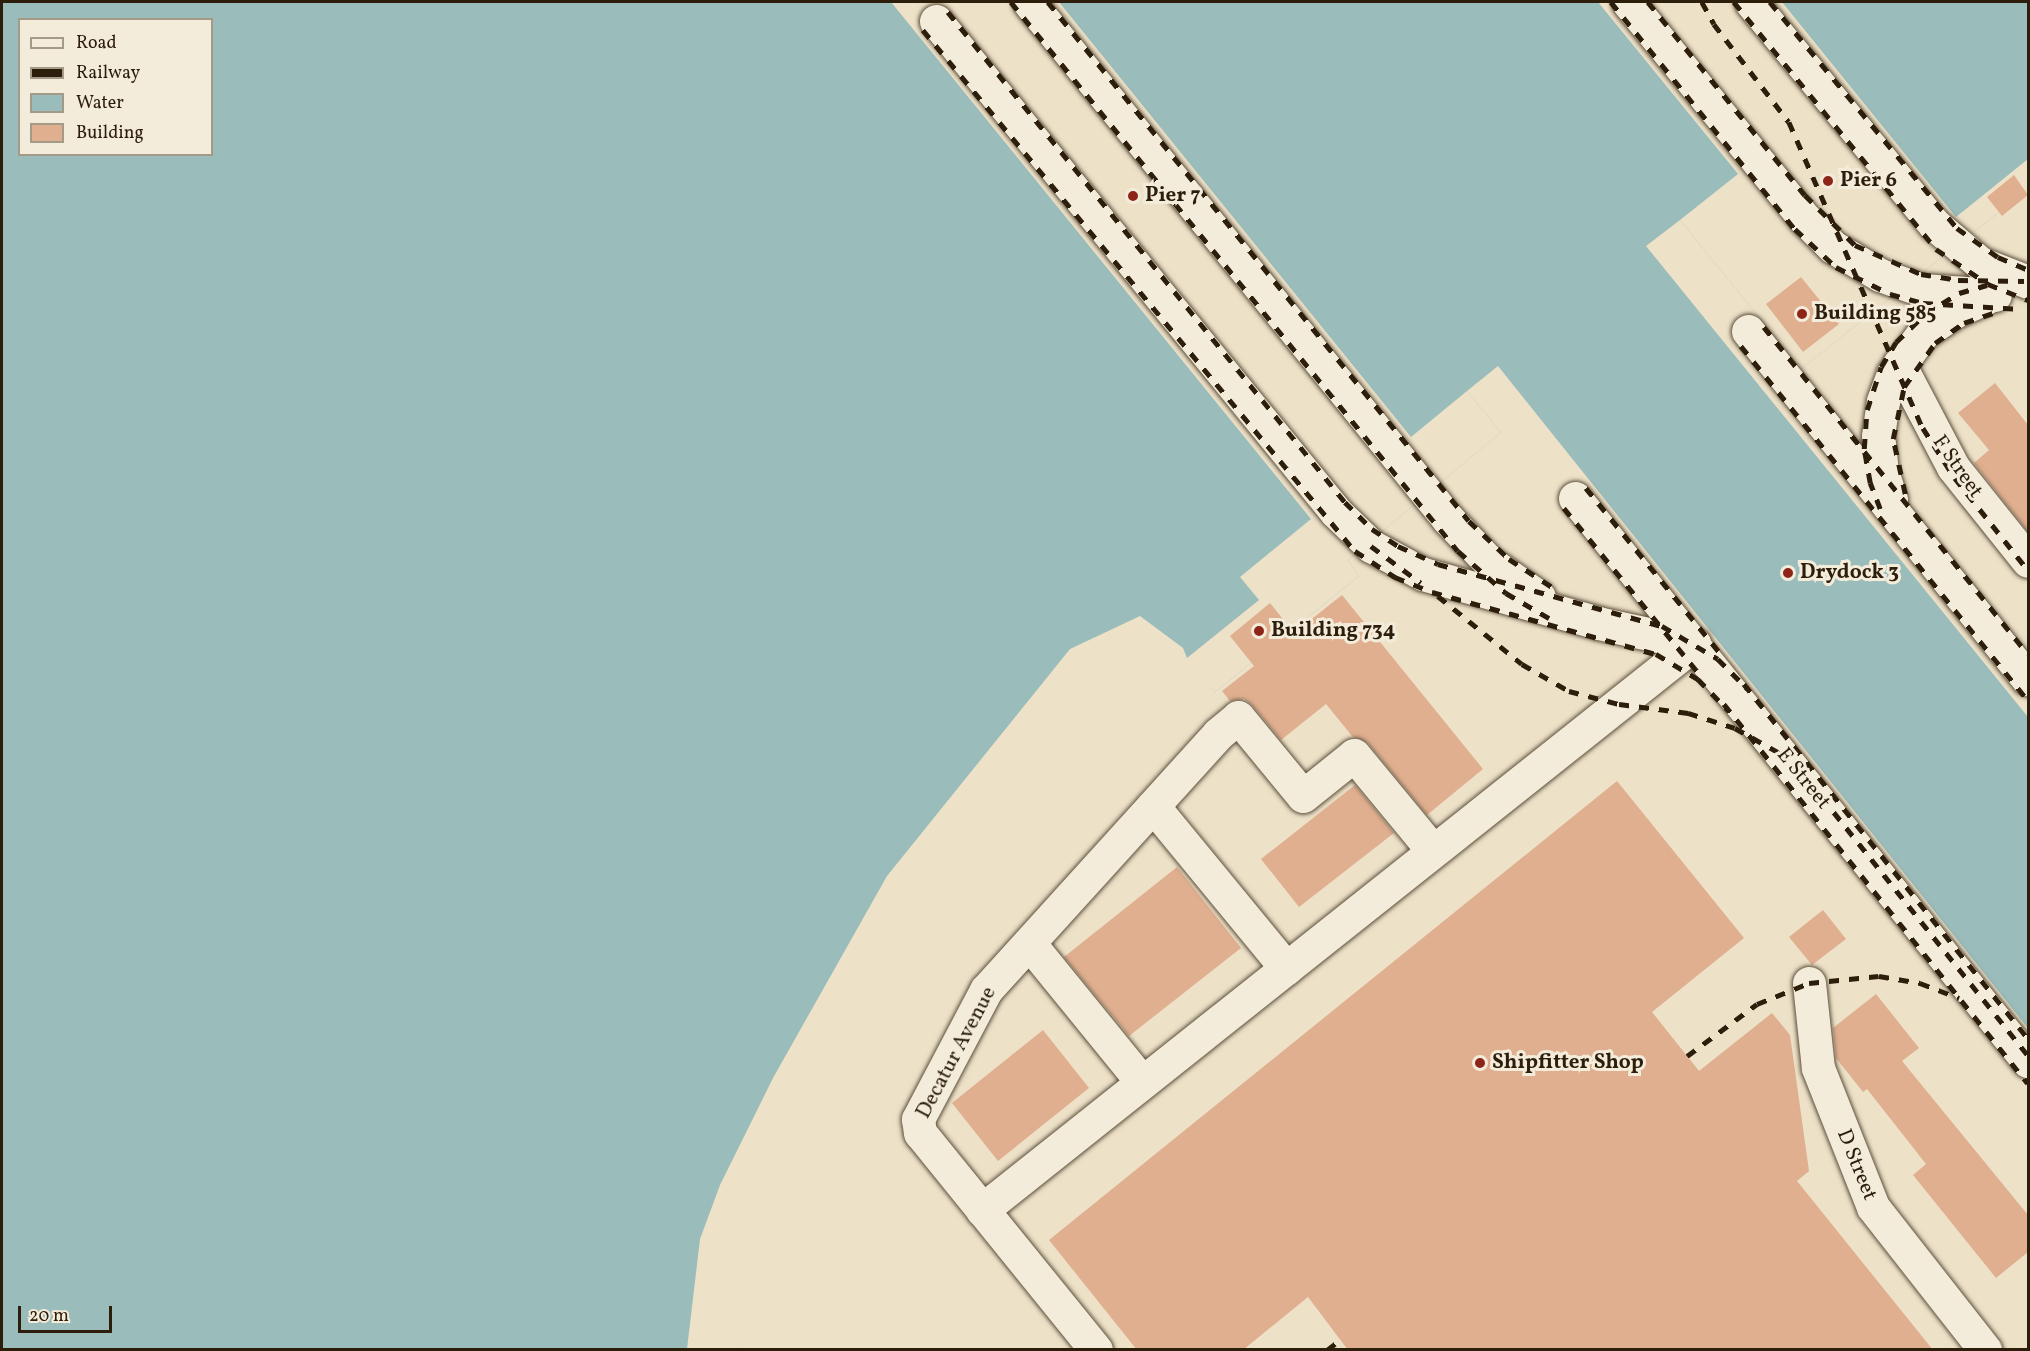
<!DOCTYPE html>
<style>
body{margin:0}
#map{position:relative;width:2030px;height:1351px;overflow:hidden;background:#ede1c8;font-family:Vollkorn,serif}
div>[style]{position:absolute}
.water>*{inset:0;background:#9abcbb}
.pier>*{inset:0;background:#ede1c8}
.building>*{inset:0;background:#e0af90}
.roads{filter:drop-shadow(0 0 2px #5d4f3b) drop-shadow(0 0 2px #5d4f3b)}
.minor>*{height:33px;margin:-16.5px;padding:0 16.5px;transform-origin:16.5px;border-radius:16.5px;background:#f3ecdb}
.rail>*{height:4.5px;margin-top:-2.25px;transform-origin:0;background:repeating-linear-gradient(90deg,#2d1e0c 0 10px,transparent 0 20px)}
.dots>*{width:16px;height:16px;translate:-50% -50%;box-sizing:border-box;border:3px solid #f3ecdb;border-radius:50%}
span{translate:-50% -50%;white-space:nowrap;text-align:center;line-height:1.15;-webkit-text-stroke:6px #f3ecdb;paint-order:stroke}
.poi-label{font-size:21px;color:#2d1e0c;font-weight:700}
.left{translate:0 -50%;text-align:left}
.street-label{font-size:21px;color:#2d1e0c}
.frame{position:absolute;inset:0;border:3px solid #2d1e0c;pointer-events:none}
.legend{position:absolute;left:18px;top:18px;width:195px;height:138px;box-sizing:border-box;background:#f3ecdb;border:2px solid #a49a88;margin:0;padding:8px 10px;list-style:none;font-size:18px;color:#2d1e0c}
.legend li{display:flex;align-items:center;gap:12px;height:30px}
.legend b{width:30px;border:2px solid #a49a88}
.scale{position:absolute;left:18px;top:1306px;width:94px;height:27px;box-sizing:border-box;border:3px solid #2d1e0c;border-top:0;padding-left:8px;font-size:18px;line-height:21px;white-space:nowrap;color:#2d1e0c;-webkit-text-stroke:4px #f3ecdb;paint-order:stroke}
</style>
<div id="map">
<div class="water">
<i style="clip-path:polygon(evenodd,2px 2px,2028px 2px,2028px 189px,1801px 369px,1680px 220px,1646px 246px,2028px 717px,2028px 1028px,1498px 366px,1467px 391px,1501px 432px,1348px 560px,1359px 576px,1215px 692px,1193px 667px,1162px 675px,1105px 710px,910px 901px,747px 1203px,739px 1349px,2px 1350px,2px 2px,20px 20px,212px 20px,212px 154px,20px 154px,20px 20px)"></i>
</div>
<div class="pier">
<i style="clip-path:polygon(891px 2px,1059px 2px,1411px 437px,1467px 391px,1501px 432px,1348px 560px,1359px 576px,1215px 692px,1193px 670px,1163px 678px,1107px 712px,913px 902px,847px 1065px,750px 1204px,742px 1350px,687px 1349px,700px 1239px,720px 1185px,773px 1078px,887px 876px,1070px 649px,1140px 616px,1183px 648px,1187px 658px,1259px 600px,1240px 577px,1311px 519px)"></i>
<i style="clip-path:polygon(1598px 2px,1782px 2px,1956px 217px,2028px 159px,2028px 189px,1801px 369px,1680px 220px,1738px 174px)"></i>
</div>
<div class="building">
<i style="clip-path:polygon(2014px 175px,2028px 195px,2002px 216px,1987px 197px)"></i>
<i style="clip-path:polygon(1801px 277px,1839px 324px,1803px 352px,1766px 304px)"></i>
<i style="clip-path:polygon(1995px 383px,2028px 425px,2028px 532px,1974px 463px,1989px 450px,1958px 413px)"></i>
<i style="clip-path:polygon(1342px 595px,1483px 769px,1427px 815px,1368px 743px,1352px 736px,1326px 704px,1281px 740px,1252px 705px,1244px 699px,1230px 701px,1222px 691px,1254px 666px,1230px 636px,1270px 603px,1294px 633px)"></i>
<i style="clip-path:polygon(1617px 781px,1744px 938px,1652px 1012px,1699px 1071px,1772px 1013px,1790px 1035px,1809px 1171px,1797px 1181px,1933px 1350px,1348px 1350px,1308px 1297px,1243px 1350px,1137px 1350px,1049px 1240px)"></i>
<i style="clip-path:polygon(1355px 785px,1394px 833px,1299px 907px,1261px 859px)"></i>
<i style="clip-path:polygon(1177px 867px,1241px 948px,1129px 1036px,1064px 957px)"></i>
<i style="clip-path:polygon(1823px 910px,1846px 939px,1812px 965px,1789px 937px)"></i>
<i style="clip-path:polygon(1876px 994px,1919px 1048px,1902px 1061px,2028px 1215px,2028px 1252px,1996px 1278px,1913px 1175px,1926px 1164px,1867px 1089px,1863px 1092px,1836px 1058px,1833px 1028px)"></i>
<i style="clip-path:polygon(1043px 1030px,1089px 1088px,998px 1161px,952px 1103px)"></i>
</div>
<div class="roads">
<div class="minor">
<i style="left:1029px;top:2px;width:665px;rotate:50.98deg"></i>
<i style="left:1448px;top:519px;width:59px;rotate:46.4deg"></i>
<i style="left:1489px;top:562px;width:61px;rotate:35deg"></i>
<i style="left:1628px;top:2px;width:279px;rotate:50.8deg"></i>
<i style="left:1804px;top:218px;width:41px;rotate:45deg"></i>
<i style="left:1833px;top:247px;width:55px;rotate:30.8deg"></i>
<i style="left:1880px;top:275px;width:45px;rotate:19.7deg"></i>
<i style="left:1922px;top:290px;width:73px;rotate:3.9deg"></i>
<i style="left:1751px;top:2px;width:288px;rotate:50.5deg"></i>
<i style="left:1934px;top:224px;width:60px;rotate:40.3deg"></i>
<i style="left:1980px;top:263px;width:52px;rotate:21.6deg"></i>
<i style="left:936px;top:21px;width:633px;rotate:50.83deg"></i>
<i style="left:1336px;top:512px;width:49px;rotate:44.2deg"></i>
<i style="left:1371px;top:546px;width:59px;rotate:28.3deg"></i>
<i style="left:1423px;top:574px;width:182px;rotate:15.6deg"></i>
<i style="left:1598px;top:623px;width:98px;rotate:12.3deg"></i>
<i style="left:1748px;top:331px;width:447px;rotate:51.2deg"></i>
<i style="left:1899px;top:364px;width:116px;rotate:62.3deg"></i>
<i style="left:1953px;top:467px;width:120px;rotate:51.4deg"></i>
<i style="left:1575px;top:498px;width:723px;rotate:51.18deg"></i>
<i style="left:1891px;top:499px;width:28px;rotate:-108deg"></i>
<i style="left:1882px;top:472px;width:36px;rotate:-96deg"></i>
<i style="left:1878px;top:436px;width:35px;rotate:-82deg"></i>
<i style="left:1883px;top:401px;width:29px;rotate:-70deg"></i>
<i style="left:1893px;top:374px;width:51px;rotate:-53.8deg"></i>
<i style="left:1923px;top:333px;width:37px;rotate:-34deg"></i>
<i style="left:1954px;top:312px;width:36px;rotate:-24deg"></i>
<i style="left:1153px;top:806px;width:210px;rotate:50.6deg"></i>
<i style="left:1029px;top:943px;width:179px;rotate:50.9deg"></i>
<i style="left:1809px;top:983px;width:85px;rotate:84deg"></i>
<i style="left:1818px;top:1068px;width:149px;rotate:68.4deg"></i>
<i style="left:1873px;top:1207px;width:182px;rotate:51.9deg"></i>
<i style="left:982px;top:1210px;width:910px;rotate:-38.48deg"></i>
<i style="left:1096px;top:1350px;width:279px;rotate:-129deg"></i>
<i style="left:920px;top:1133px;width:14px;rotate:-98deg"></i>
<i style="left:918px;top:1119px;width:146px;rotate:-62.2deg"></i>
<i style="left:986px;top:990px;width:345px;rotate:-47.8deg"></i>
<i style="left:1218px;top:734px;width:26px;rotate:-40deg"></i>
<i style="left:1238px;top:717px;width:102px;rotate:50.6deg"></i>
<i style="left:1303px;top:796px;width:65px;rotate:-38.8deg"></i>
<i style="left:1354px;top:755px;width:124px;rotate:50.5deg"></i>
</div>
</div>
<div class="rail">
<i style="left:1011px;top:2px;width:708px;rotate:50.85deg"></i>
<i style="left:1458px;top:551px;width:64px;rotate:41.2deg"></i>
<i style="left:1506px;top:593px;width:50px;rotate:30.2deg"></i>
<i style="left:1048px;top:2px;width:668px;rotate:50.95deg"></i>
<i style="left:1469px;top:521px;width:55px;rotate:43.5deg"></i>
<i style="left:1509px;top:559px;width:59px;rotate:33.1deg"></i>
<i style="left:1611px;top:2px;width:292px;rotate:51deg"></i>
<i style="left:1795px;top:229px;width:56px;rotate:42.8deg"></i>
<i style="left:1836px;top:267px;width:60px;rotate:26.6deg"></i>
<i style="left:1890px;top:294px;width:34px;rotate:15deg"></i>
<i style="left:1923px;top:303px;width:98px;rotate:3.5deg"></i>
<i style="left:1648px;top:2px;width:249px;rotate:50.9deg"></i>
<i style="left:1805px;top:195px;width:71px;rotate:45deg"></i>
<i style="left:1855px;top:245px;width:72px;rotate:23.7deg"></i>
<i style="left:1921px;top:274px;width:37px;rotate:9deg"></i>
<i style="left:1958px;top:280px;width:66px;rotate:0.9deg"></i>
<i style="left:1702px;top:2px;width:25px;rotate:61deg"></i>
<i style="left:1714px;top:24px;width:123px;rotate:52.6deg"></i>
<i style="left:1789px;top:122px;width:334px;rotate:66.4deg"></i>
<i style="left:1923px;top:428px;width:59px;rotate:57.4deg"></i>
<i style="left:1955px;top:478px;width:117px;rotate:51.6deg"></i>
<i style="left:1734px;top:2px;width:319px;rotate:50.7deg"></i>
<i style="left:1936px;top:249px;width:63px;rotate:33.9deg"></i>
<i style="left:1988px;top:284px;width:43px;rotate:21.8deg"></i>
<i style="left:1770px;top:2px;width:293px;rotate:50.4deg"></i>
<i style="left:1957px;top:228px;width:50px;rotate:35.3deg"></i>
<i style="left:1998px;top:257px;width:33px;rotate:23deg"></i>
<i style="left:948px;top:12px;width:631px;rotate:50.99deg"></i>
<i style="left:1345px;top:502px;width:38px;rotate:45deg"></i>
<i style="left:1372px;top:529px;width:31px;rotate:33deg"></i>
<i style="left:1398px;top:546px;width:44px;rotate:24.2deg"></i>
<i style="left:1438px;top:564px;width:232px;rotate:15.5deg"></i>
<i style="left:1662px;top:626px;width:65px;rotate:30.5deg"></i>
<i style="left:1718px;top:659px;width:42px;rotate:45deg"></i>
<i style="left:923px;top:30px;width:677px;rotate:50.34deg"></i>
<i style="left:1355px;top:551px;width:48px;rotate:33deg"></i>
<i style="left:1395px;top:577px;width:40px;rotate:22deg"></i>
<i style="left:1432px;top:592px;width:232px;rotate:15.5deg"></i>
<i style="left:1656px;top:654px;width:49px;rotate:30.8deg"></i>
<i style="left:1698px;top:679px;width:45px;rotate:45.9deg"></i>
<i style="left:1764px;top:327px;width:420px;rotate:51.1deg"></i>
<i style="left:1741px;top:346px;width:456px;rotate:51deg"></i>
<i style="left:1586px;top:488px;width:219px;rotate:50.9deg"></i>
<i style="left:1905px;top:494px;width:56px;rotate:-102.3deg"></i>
<i style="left:1893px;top:439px;width:53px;rotate:-78.1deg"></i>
<i style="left:1904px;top:387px;width:54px;rotate:-54.8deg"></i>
<i style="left:1935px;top:343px;width:35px;rotate:-35deg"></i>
<i style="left:1964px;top:323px;width:31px;rotate:-19deg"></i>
<i style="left:1564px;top:508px;width:217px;rotate:50.8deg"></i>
<i style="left:1880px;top:509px;width:28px;rotate:-111deg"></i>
<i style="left:1870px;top:483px;width:35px;rotate:-100deg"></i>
<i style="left:1864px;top:449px;width:39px;rotate:-86deg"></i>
<i style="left:1867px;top:410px;width:45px;rotate:-72deg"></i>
<i style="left:1881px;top:367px;width:29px;rotate:-59deg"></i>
<i style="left:1896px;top:342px;width:40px;rotate:-44deg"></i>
<i style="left:1925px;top:314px;width:40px;rotate:-32deg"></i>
<i style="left:1959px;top:293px;width:29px;rotate:-16deg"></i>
<i style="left:1371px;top:546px;width:62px;rotate:36.5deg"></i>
<i style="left:1438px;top:596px;width:108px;rotate:39deg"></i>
<i style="left:1522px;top:664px;width:54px;rotate:29.9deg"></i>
<i style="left:1569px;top:691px;width:52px;rotate:14.6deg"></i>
<i style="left:1619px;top:704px;width:70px;rotate:7.4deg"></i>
<i style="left:1688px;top:713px;width:49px;rotate:17.7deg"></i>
<i style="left:1735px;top:728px;width:49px;rotate:29.2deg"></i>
<i style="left:1778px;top:752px;width:42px;rotate:43.1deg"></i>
<i style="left:1809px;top:781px;width:351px;rotate:51.4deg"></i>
<i style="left:1744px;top:684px;width:455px;rotate:51.3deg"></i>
<i style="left:1724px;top:704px;width:486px;rotate:51.3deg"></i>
<i style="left:1687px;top:1056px;width:87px;rotate:-36.6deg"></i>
<i style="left:1757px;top:1004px;width:56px;rotate:-22deg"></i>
<i style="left:1809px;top:983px;width:70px;rotate:-5.7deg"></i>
<i style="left:1879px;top:976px;width:42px;rotate:9.7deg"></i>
<i style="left:1920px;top:983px;width:42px;rotate:21deg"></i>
<i style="left:1327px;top:1350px;width:16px;rotate:-38deg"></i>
</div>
<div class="dots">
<i style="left:1828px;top:181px;background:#8f2418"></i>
<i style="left:1133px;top:196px;background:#8f2418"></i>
<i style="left:1802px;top:314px;background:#8f2418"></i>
<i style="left:1788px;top:573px;background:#8f2418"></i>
<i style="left:1259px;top:631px;background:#8f2418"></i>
<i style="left:1480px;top:1063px;background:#8f2418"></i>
</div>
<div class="poi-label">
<span class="left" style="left:1840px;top:181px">Pier 6</span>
<span class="left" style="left:1145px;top:196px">Pier 7</span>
<span class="left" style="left:1814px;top:314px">Building 585</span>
<span class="left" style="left:1800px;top:573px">Drydock 3</span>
<span class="left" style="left:1271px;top:631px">Building 734</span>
<span class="left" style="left:1492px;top:1063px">Shipfitter Shop</span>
</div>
<div class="street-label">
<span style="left:1957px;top:467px;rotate:55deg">F Street</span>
<span style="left:1803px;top:779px;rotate:51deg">E Street</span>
<span style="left:957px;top:1053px;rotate:-62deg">Decatur Avenue</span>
<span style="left:1856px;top:1165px;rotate:68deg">D Street</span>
</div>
<div class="frame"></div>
<ul class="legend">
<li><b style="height:8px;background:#f3ecdb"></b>Road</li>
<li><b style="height:8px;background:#2d1e0c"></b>Railway</li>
<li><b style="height:16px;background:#9abcbb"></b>Water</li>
<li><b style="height:16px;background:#e0af90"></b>Building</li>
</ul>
<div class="scale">20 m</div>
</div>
